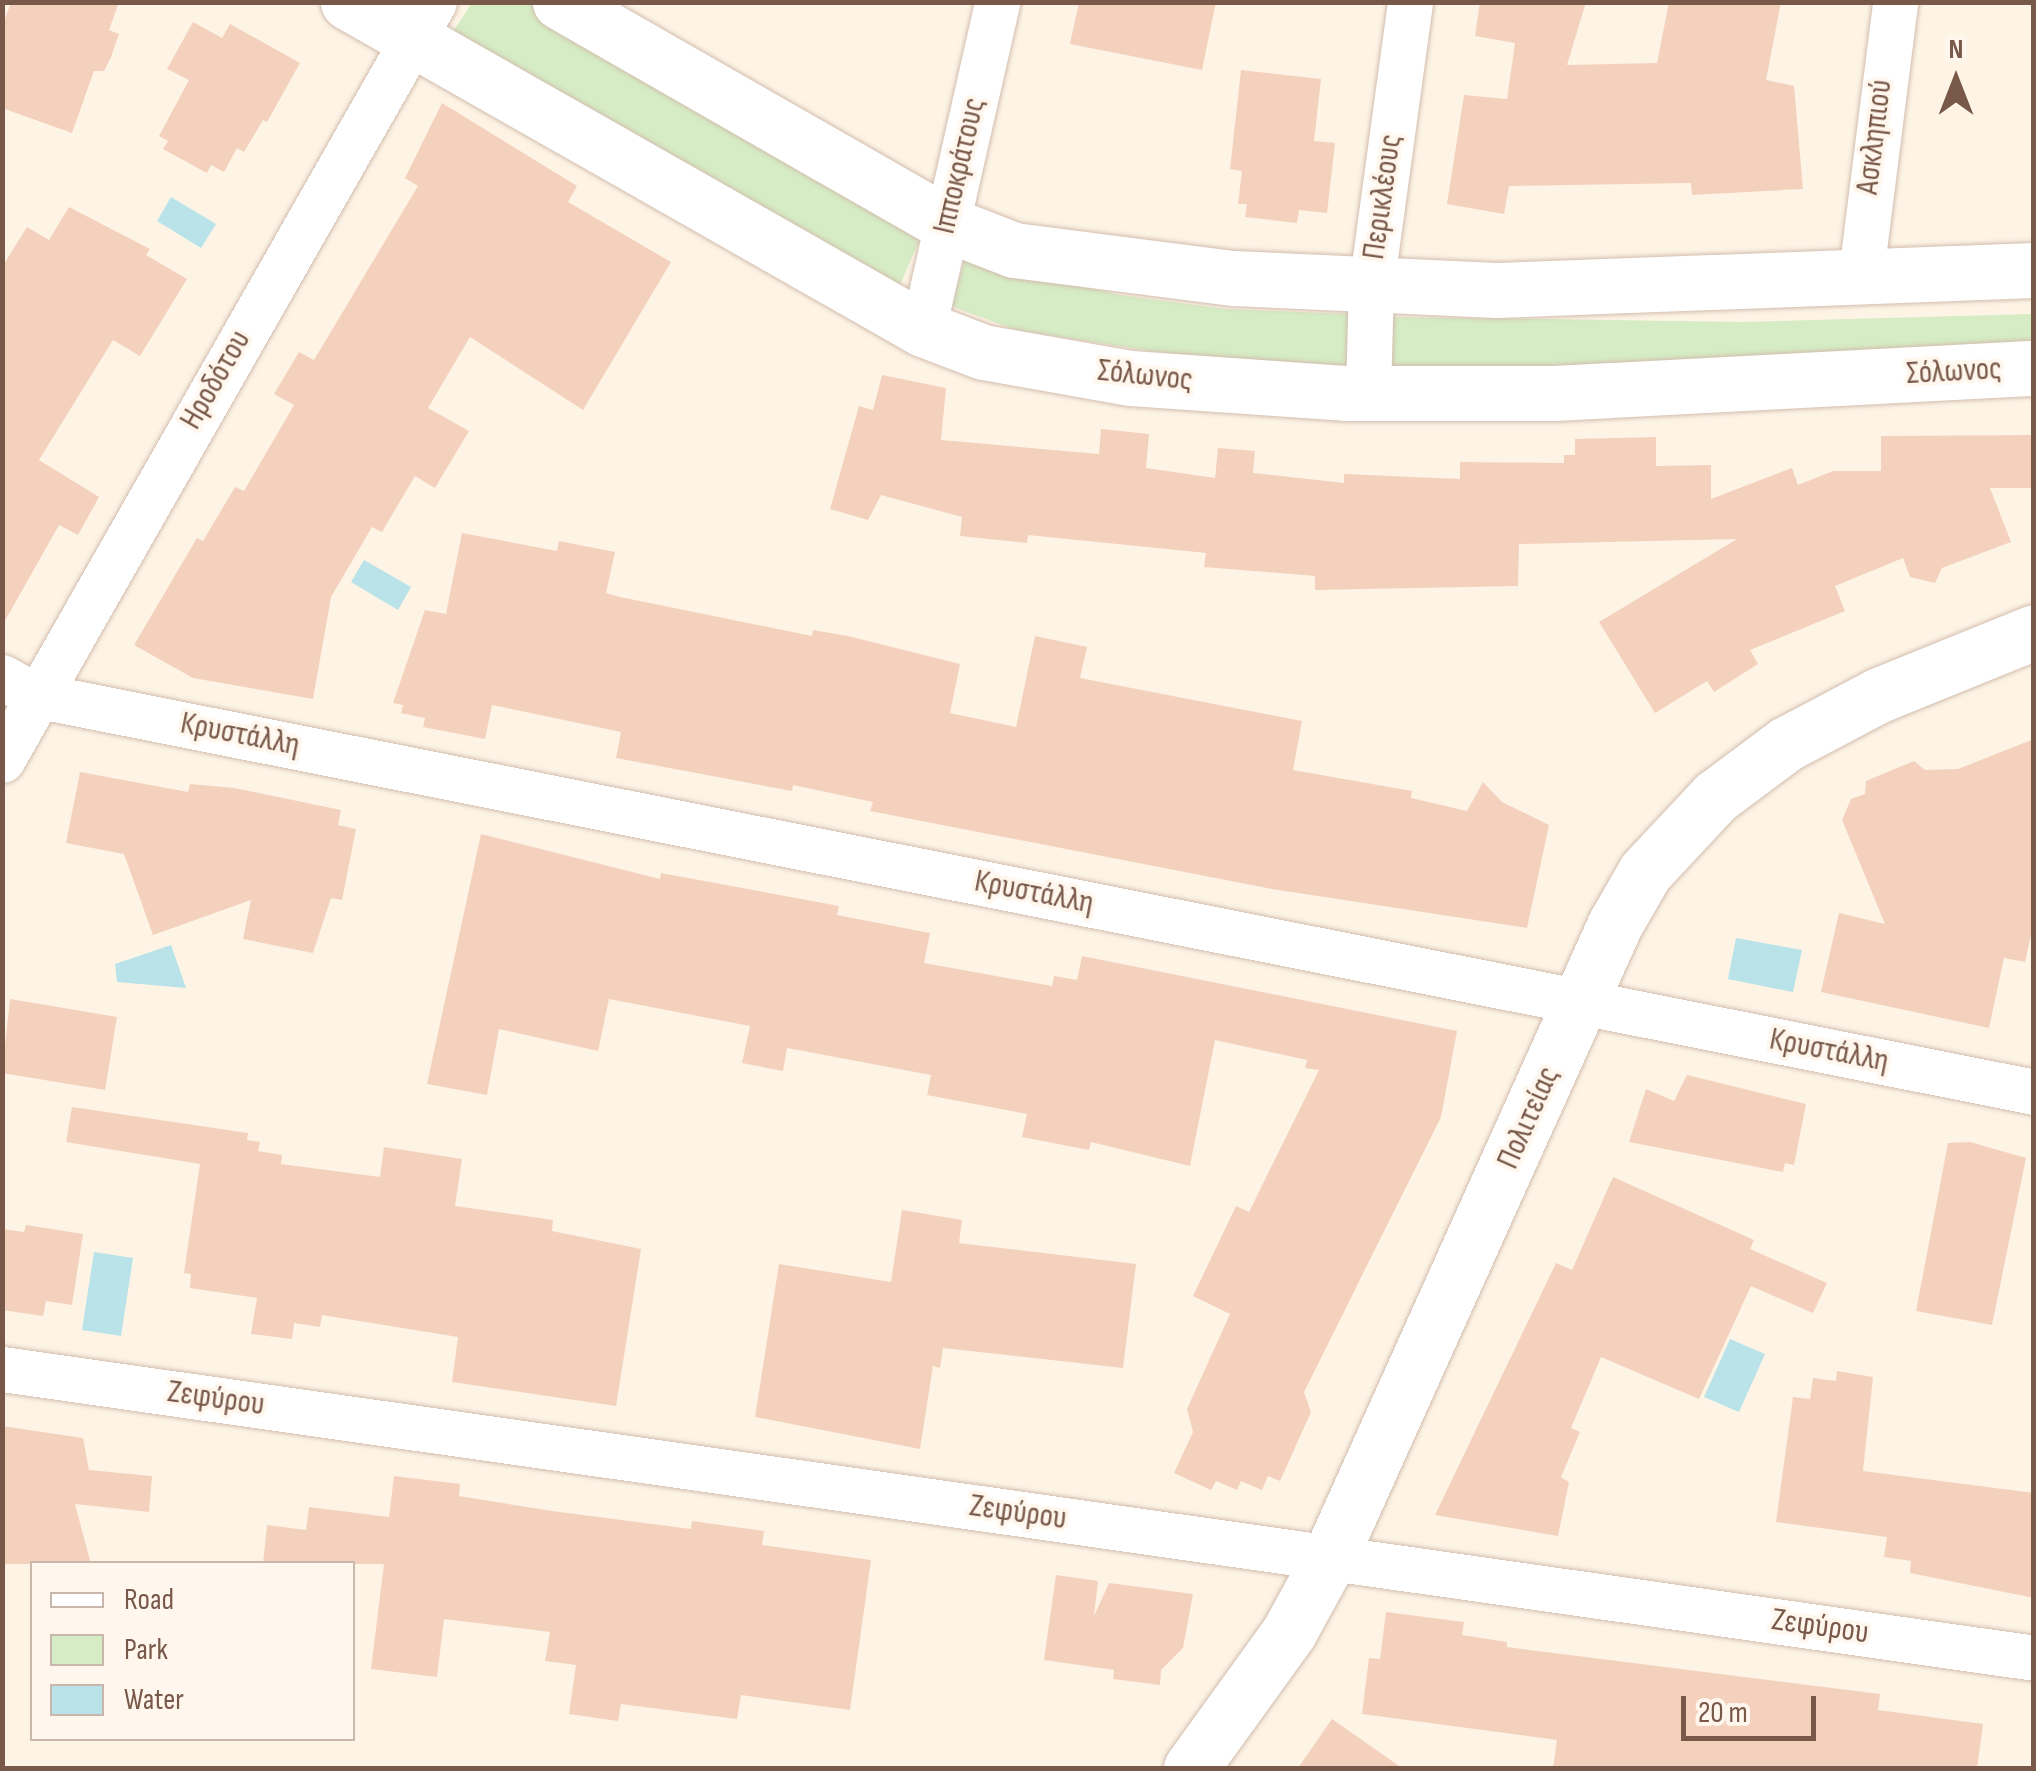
<!DOCTYPE html>
<meta charset="utf-8">
<style>
body{margin:0}
#map{position:relative;width:2036px;height:1771px;overflow:hidden;background:#fdf4e6;font-family:"Sofia Sans Condensed",sans-serif}
div>[style]{position:absolute}
.green>*{inset:0;background:#d5ecc4}
.water>*{inset:0;background:#b9e3e8}
.building>*{inset:0;background:#f4d1bd}
.roads{filter:drop-shadow(0 0 2px #d2bdae) drop-shadow(0 0 2px #d2bdae)}
.street>*{height:45px;margin:-22.5px;padding:0 22.5px;transform-origin:22.5px;border-radius:22.5px;background:#fff}
.secondary>*{height:55px;margin:-27.5px;padding:0 27.5px;transform-origin:27.5px;border-radius:27.5px;background:#fff}
span{translate:-50% -50%;white-space:nowrap;text-align:center;line-height:1.15;-webkit-text-stroke:8px #fff7ed;paint-order:stroke}
.street-label{font-size:32px;color:#785849}
.frame{position:absolute;inset:0;border:5px solid #785849;pointer-events:none}
.legend{position:absolute;left:30px;top:1561px;width:325px;height:180px;box-sizing:border-box;background:#fff7ed;border:2px solid #c9b7ab;margin:0;padding:12px 18px;list-style:none;font-size:30px;color:#785849}
.legend li{display:flex;align-items:center;gap:20px;height:50px}
.legend b{width:50px;border:2px solid #c9b7ab}
.north{position:absolute;left:1906px;top:30px;width:100px;height:100px;-webkit-text-stroke:8px #fff7ed;paint-order:stroke;rotate:0deg;font-size:28px;font-weight:700;line-height:40px;text-align:center;color:#785849}
.north::after{content:'';display:block;margin:auto;width:35px;height:45px;background:#785849;clip-path:polygon(50% 0,100% 100%,50% 72%,0 100%)}
.scale{position:absolute;left:1681px;top:1696px;width:135px;height:45px;box-sizing:border-box;border:5px solid #785849;border-top:0;padding-left:12px;font-size:30px;line-height:35px;white-space:nowrap;color:#785849;-webkit-text-stroke:8px #fff7ed;paint-order:stroke}
</style>
<div id="map">
<div class="green">
<i style="clip-path:polygon(472px 3px,528px 3px,923px 232px,899px 287px,450px 36px)"></i>
<i style="clip-path:polygon(965px 259px,1120px 295px,1225px 309px,1348px 314px,1347px 365px,1209px 360px,1016px 330px,951px 306px)"></i>
<i style="clip-path:polygon(2033px 314px,2033px 352px,1580px 369px,1390px 367px,1393px 317px,1744px 322px)"></i>
</div>
<div class="water">
<i style="clip-path:polygon(171px 197px,216px 224px,201px 248px,157px 221px)"></i>
<i style="clip-path:polygon(364px 560px,411px 587px,398px 610px,351px 582px)"></i>
<i style="clip-path:polygon(1736px 938px,1802px 950px,1793px 992px,1728px 979px)"></i>
<i style="clip-path:polygon(171px 945px,186px 988px,117px 982px,115px 964px)"></i>
<i style="clip-path:polygon(94px 1252px,133px 1258px,121px 1336px,82px 1330px)"></i>
<i style="clip-path:polygon(1730px 1339px,1765px 1354px,1739px 1412px,1704px 1397px)"></i>
</div>
<div class="building">
<i style="clip-path:polygon(11px 2px,119px 2px,109px 30px,119px 34px,111px 57px,104px 71px,94px 71px,72px 133px,2px 108px,2px 27px)"></i>
<i style="clip-path:polygon(1079px 2px,1216px 2px,1202px 70px,1070px 44px)"></i>
<i style="clip-path:polygon(1480px 2px,1586px 2px,1567px 65px,1657px 63px,1669px 2px,1781px 2px,1766px 80px,1794px 86px,1803px 189px,1692px 195px,1691px 183px,1509px 186px,1504px 214px,1447px 204px,1464px 95px,1507px 99px,1515px 43px,1475px 36px)"></i>
<i style="clip-path:polygon(193px 22px,222px 38px,230px 24px,300px 63px,267px 122px,263px 120px,244px 152px,237px 148px,224px 172px,211px 165px,207px 173px,163px 149px,168px 141px,159px 136px,189px 80px,167px 69px)"></i>
<i style="clip-path:polygon(1241px 70px,1321px 79px,1314px 141px,1335px 143px,1327px 213px,1299px 210px,1297px 223px,1245px 217px,1247px 204px,1238px 204px,1242px 171px,1230px 169px)"></i>
<i style="clip-path:polygon(442px 103px,577px 186px,568px 202px,671px 262px,583px 410px,470px 337px,428px 408px,469px 431px,435px 488px,415px 476px,382px 532px,372px 527px,331px 597px,313px 699px,193px 678px,134px 645px,197px 538px,203px 541px,235px 487px,244px 491px,294px 405px,274px 394px,299px 352px,314px 360px,418px 186px,405px 178px)"></i>
<i style="clip-path:polygon(69px 207px,150px 249px,146px 255px,187px 279px,140px 356px,113px 340px,39px 460px,99px 497px,78px 535px,59px 525px,2px 626px,2px 267px,27px 227px,49px 240px)"></i>
<i style="clip-path:polygon(882px 375px,946px 388px,941px 440px,1099px 454px,1101px 429px,1149px 434px,1146px 468px,1215px 478px,1218px 448px,1255px 451px,1253px 473px,1344px 483px,1344px 474px,1460px 479px,1460px 462px,1564px 463px,1564px 455px,1575px 455px,1575px 439px,1656px 437px,1656px 466px,1711px 465px,1711px 499px,1792px 468px,1798px 485px,1833px 471px,1881px 471px,1881px 436px,2034px 435px,2034px 488px,1990px 488px,2011px 542px,1942px 568px,1935px 583px,1910px 577px,1903px 558px,1835px 586px,1845px 611px,1750px 650px,1758px 664px,1714px 692px,1707px 681px,1655px 713px,1599px 622px,1737px 539px,1519px 544px,1518px 586px,1315px 590px,1315px 576px,1204px 567px,1206px 553px,1028px 535px,1027px 543px,960px 536px,962px 517px,881px 495px,868px 520px,830px 509px,859px 406px,873px 410px)"></i>
<i style="clip-path:polygon(462px 533px,557px 551px,559px 541px,615px 552px,606px 593px,620px 597px,812px 636px,813px 630px,848px 636px,960px 664px,950px 713px,1016px 727px,1035px 636px,1087px 647px,1080px 678px,1302px 721px,1293px 770px,1412px 791px,1411px 798px,1467px 811px,1483px 782px,1502px 802px,1549px 825px,1527px 928px,1272px 889px,870px 811px,873px 802px,793px 785px,792px 791px,616px 758px,621px 732px,492px 705px,485px 739px,423px 727px,425px 718px,401px 713px,403px 705px,393px 703px,425px 610px,446px 614px)"></i>
<i style="clip-path:polygon(2034px 739px,2034px 922px,2025px 962px,2004px 958px,1989px 1028px,1821px 992px,1839px 913px,1885px 924px,1842px 820px,1851px 799px,1865px 794px,1866px 781px,1914px 761px,1925px 770px,1958px 769px)"></i>
<i style="clip-path:polygon(80px 772px,188px 792px,190px 784px,234px 788px,341px 810px,338px 825px,356px 829px,342px 900px,331px 898px,313px 953px,243px 939px,251px 900px,153px 935px,124px 854px,66px 843px)"></i>
<i style="clip-path:polygon(481px 834px,660px 879px,661px 873px,839px 906px,837px 915px,930px 933px,924px 963px,1052px 986px,1054px 976px,1077px 980px,1082px 956px,1457px 1031px,1441px 1117px,1304px 1392px,1311px 1412px,1280px 1481px,1268px 1476px,1262px 1490px,1241px 1481px,1237px 1490px,1216px 1481px,1211px 1490px,1174px 1473px,1193px 1432px,1187px 1409px,1230px 1314px,1193px 1296px,1236px 1206px,1249px 1212px,1319px 1070px,1305px 1068px,1307px 1060px,1215px 1040px,1190px 1166px,1091px 1142px,1089px 1150px,1022px 1137px,1027px 1114px,927px 1095px,931px 1075px,787px 1048px,783px 1071px,742px 1063px,750px 1026px,609px 999px,598px 1051px,499px 1029px,487px 1095px,427px 1084px)"></i>
<i style="clip-path:polygon(10px 999px,117px 1017px,105px 1090px,2px 1073px)"></i>
<i style="clip-path:polygon(1687px 1075px,1806px 1104px,1794px 1165px,1785px 1163px,1783px 1172px,1629px 1142px,1646px 1089px,1674px 1101px)"></i>
<i style="clip-path:polygon(72px 1107px,248px 1133px,247px 1140px,260px 1142px,258px 1151px,282px 1155px,281px 1164px,380px 1177px,384px 1147px,462px 1159px,455px 1206px,553px 1220px,552px 1231px,641px 1249px,616px 1406px,452px 1382px,458px 1337px,322px 1315px,320px 1327px,294px 1323px,292px 1339px,251px 1334px,257px 1298px,190px 1288px,191px 1274px,184px 1273px,200px 1164px,66px 1142px)"></i>
<i style="clip-path:polygon(1970px 1142px,2026px 1158px,1992px 1325px,1916px 1311px,1948px 1143px)"></i>
<i style="clip-path:polygon(1613px 1177px,1754px 1240px,1750px 1249px,1827px 1283px,1813px 1313px,1751px 1286px,1699px 1399px,1601px 1357px,1571px 1428px,1580px 1432px,1561px 1477px,1569px 1482px,1558px 1536px,1435px 1515px,1556px 1263px,1572px 1270px)"></i>
<i style="clip-path:polygon(902px 1210px,962px 1220px,959px 1243px,1136px 1264px,1123px 1368px,943px 1348px,940px 1368px,933px 1366px,920px 1449px,755px 1417px,779px 1264px,891px 1282px)"></i>
<i style="clip-path:polygon(26px 1225px,83px 1234px,72px 1305px,46px 1301px,43px 1316px,2px 1310px,2px 1229px,24px 1232px)"></i>
<i style="clip-path:polygon(1837px 1371px,1873px 1377px,1863px 1471px,2034px 1493px,2034px 1598px,1910px 1573px,1911px 1561px,1884px 1557px,1887px 1537px,1776px 1522px,1793px 1397px,1810px 1399px,1813px 1378px,1836px 1381px)"></i>
<i style="clip-path:polygon(2px 1426px,83px 1438px,89px 1470px,152px 1476px,149px 1512px,75px 1504px,91px 1564px,2px 1564px)"></i>
<i style="clip-path:polygon(394px 1476px,460px 1484px,459px 1496px,552px 1511px,691px 1529px,692px 1521px,764px 1531px,762px 1545px,871px 1560px,850px 1710px,741px 1695px,737px 1719px,621px 1704px,618px 1721px,569px 1714px,576px 1665px,545px 1661px,550px 1632px,444px 1619px,437px 1677px,371px 1669px,384px 1564px,263px 1564px,267px 1525px,306px 1530px,309px 1507px,389px 1517px)"></i>
<i style="clip-path:polygon(1056px 1575px,1098px 1581px,1094px 1616px,1109px 1583px,1193px 1594px,1183px 1648px,1161px 1670px,1160px 1685px,1113px 1679px,1114px 1670px,1044px 1660px)"></i>
<i style="clip-path:polygon(1386px 1612px,1464px 1622px,1462px 1635px,1507px 1642px,1507px 1647px,1880px 1694px,1878px 1710px,1983px 1724px,1977px 1768px,1553px 1768px,1557px 1740px,1362px 1714px,1369px 1658px,1380px 1659px)"></i>
<i style="clip-path:polygon(1332px 1719px,1402px 1768px,1298px 1768px)"></i>
</div>
<div class="roads">
<div class="street">
<i style="left:1861px;top:273px;width:273px;rotate:-82.8deg"></i>
<i style="left:923px;top:329px;width:335px;rotate:-77.2deg"></i>
<i style="left:1368px;top:393px;width:106px;rotate:-88.4deg"></i>
<i style="left:1371px;top:287px;width:288px;rotate:-82.2deg"></i>
<i style="left:2px;top:677px;width:38px;rotate:29deg"></i>
<i style="left:35px;top:695px;width:2038px;rotate:11.23deg"></i>
<i style="left:2px;top:760px;width:872px;rotate:-60.32deg"></i>
<i style="left:2px;top:1369px;width:2052px;rotate:8.09deg"></i>
</div>
<div class="secondary">
<i style="left:348px;top:2px;width:661px;rotate:29.63deg"></i>
<i style="left:923px;top:329px;width:64px;rotate:21deg"></i>
<i style="left:983px;top:352px;width:150px;rotate:10deg"></i>
<i style="left:1131px;top:378px;width:217px;rotate:4deg"></i>
<i style="left:1347px;top:393px;width:207px"></i>
<i style="left:1554px;top:393px;width:481px;rotate:-3deg"></i>
<i style="left:560px;top:2px;width:446px;rotate:29.8deg"></i>
<i style="left:947px;top:224px;width:72px;rotate:21.2deg"></i>
<i style="left:1014px;top:250px;width:222px;rotate:7.3deg"></i>
<i style="left:1234px;top:278px;width:263px;rotate:2.6deg"></i>
<i style="left:1497px;top:290px;width:537px;rotate:-2.13deg"></i>
<i style="left:1191px;top:1768px;width:168px;rotate:-54.2deg"></i>
<i style="left:1289px;top:1632px;width:85px;rotate:-61.3deg"></i>
<i style="left:1330px;top:1557px;width:694px;rotate:-65.76deg"></i>
<i style="left:1615px;top:924px;width:60px;rotate:-60deg"></i>
<i style="left:1645px;top:872px;width:103px;rotate:-47deg"></i>
<i style="left:1715px;top:797px;width:89px;rotate:-36.7deg"></i>
<i style="left:1786px;top:744px;width:105px;rotate:-27.8deg"></i>
<i style="left:1879px;top:695px;width:167px;rotate:-22.1deg"></i>
</div>
</div>
<div class="street-label">
<span style="left:1875px;top:137px;rotate:-83deg">Ασκληπιού</span>
<span style="left:960px;top:166px;rotate:-77deg">Ιπποκράτους</span>
<span style="left:1383px;top:197px;rotate:-82deg">Περικλέους</span>
<span style="left:1954px;top:372px;rotate:-3deg">Σόλωνος</span>
<span style="left:1145px;top:376px;rotate:6deg">Σόλωνος</span>
<span style="left:216px;top:380px;rotate:-60deg">Ηροδότου</span>
<span style="left:240px;top:735px;rotate:11deg">Κρυστάλλη</span>
<span style="left:1034px;top:893px;rotate:11deg">Κρυστάλλη</span>
<span style="left:1829px;top:1051px;rotate:11deg">Κρυστάλλη</span>
<span style="left:1529px;top:1118px;rotate:-66deg">Πολιτείας</span>
<span style="left:216px;top:1399px;rotate:8deg">Ζεφύρου</span>
<span style="left:1018px;top:1513px;rotate:8deg">Ζεφύρου</span>
<span style="left:1820px;top:1627px;rotate:8deg">Ζεφύρου</span>
</div>
<div class="frame"></div>
<ul class="legend">
<li><b style="height:12px;background:#fff"></b>Road</li>
<li><b style="height:28px;background:#d5ecc4"></b>Park</li>
<li><b style="height:28px;background:#b9e3e8"></b>Water</li>
</ul>
<div class="north">N</div>
<div class="scale">20 m</div>
</div>
